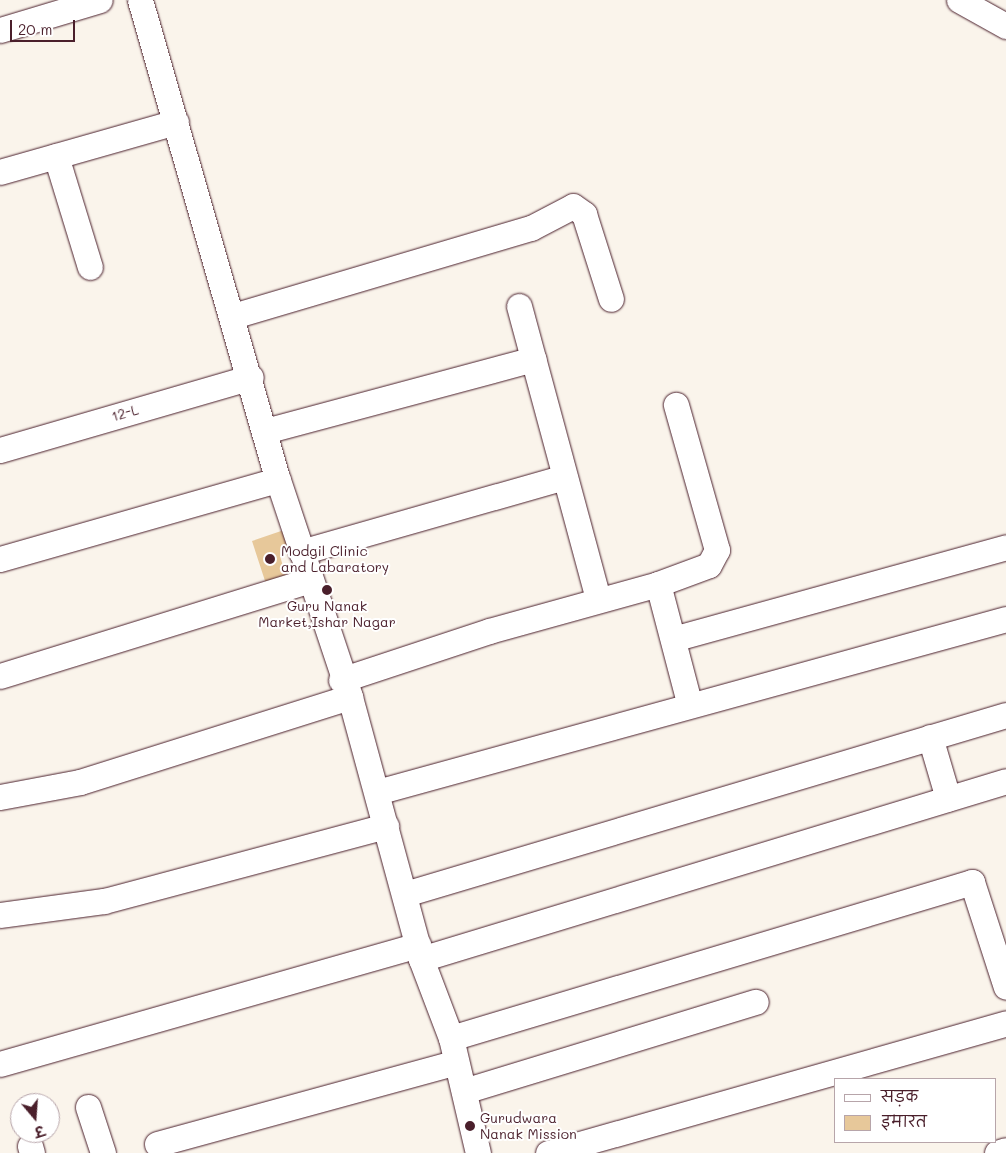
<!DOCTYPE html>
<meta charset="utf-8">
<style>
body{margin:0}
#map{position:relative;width:1006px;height:1153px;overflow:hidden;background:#faf4eb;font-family:Mali,"Playpen Sans Deva",sans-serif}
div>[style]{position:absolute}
.building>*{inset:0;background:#e7c89a}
.roads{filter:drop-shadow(0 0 1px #4a1f2b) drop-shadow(0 0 1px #4a1f2b)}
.minor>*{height:25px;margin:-12.5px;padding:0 12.5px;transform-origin:12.5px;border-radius:12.5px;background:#fff}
.dots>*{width:14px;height:14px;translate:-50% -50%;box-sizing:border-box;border:2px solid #fff;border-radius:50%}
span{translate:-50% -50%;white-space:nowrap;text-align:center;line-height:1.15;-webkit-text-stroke:4px #fff;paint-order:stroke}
.street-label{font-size:14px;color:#4a1f2b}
.poi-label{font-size:14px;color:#4a1f2b}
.left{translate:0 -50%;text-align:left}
.legend{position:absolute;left:834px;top:1078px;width:162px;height:65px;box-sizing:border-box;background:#fff;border:1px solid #b7a5aa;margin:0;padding:6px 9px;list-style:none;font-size:15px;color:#4a1f2b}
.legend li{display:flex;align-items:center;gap:10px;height:25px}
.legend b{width:25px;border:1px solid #b7a5aa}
.north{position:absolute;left:10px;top:1093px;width:50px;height:50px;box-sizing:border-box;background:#fff;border:1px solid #b7a5aa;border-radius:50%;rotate:162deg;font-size:14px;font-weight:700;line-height:20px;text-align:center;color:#4a1f2b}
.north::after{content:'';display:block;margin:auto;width:18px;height:22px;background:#4a1f2b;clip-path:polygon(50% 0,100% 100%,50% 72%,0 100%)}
.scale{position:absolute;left:10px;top:20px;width:65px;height:22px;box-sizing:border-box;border:2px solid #4a1f2b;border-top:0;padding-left:6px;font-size:15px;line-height:18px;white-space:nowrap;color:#4a1f2b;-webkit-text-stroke:4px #fff;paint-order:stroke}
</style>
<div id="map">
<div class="building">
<i style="clip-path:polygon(284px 530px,292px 552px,280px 556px,287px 580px,267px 587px,252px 541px)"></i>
</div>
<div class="roads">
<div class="minor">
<i style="left:140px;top:0;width:499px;rotate:74deg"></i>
<i style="left:278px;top:480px;width:229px;rotate:71.6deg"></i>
<i style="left:350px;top:697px;width:271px;rotate:74.8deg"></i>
<i style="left:421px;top:959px;width:85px;rotate:69.2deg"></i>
<i style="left:451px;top:1038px;width:118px;rotate:76.8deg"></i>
<i style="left:959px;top:0;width:54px;rotate:29deg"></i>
<i style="left:0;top:30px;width:104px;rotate:-16.7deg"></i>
<i style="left:56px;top:156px;width:116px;rotate:73deg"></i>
<i style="left:0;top:172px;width:183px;rotate:-15.9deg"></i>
<i style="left:519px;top:306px;width:303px;rotate:74.9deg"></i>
<i style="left:233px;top:316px;width:311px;rotate:-16.5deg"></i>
<i style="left:531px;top:228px;width:47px;rotate:-27.6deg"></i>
<i style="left:573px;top:206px;width:14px;rotate:36deg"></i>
<i style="left:584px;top:214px;width:89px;rotate:72.4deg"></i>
<i style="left:265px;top:431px;width:278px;rotate:-15deg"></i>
<i style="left:0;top:450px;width:261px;rotate:-16.2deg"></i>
<i style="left:301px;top:552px;width:274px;rotate:-15.9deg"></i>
<i style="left:0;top:559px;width:289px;rotate:-15.9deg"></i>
<i style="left:658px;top:584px;width:54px;rotate:-20.4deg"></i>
<i style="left:709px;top:565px;width:17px;rotate:-62deg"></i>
<i style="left:717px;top:550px;width:151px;rotate:-105.8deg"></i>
<i style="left:673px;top:639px;width:345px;rotate:-15.4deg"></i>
<i style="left:0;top:676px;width:325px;rotate:-17.2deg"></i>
<i style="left:341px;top:680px;width:156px;rotate:-18.3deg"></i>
<i style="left:489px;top:631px;width:175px;rotate:-15.5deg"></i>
<i style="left:658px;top:584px;width:122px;rotate:75.3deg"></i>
<i style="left:930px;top:737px;width:64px;rotate:73.6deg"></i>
<i style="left:377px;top:792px;width:652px;rotate:-15.38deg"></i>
<i style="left:0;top:797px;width:81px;rotate:-10.6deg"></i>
<i style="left:80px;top:782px;width:283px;rotate:-17.5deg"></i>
<i style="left:405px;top:894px;width:627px;rotate:-16.59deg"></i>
<i style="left:0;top:915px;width:105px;rotate:-7.7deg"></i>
<i style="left:104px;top:901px;width:292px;rotate:-14.9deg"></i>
<i style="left:421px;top:959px;width:611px;rotate:-16.92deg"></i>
<i style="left:451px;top:1038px;width:544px;rotate:-16.67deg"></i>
<i style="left:972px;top:882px;width:110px;rotate:72.1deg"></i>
<i style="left:0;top:1064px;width:435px;rotate:-15.9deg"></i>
<i style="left:464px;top:1091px;width:305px;rotate:-17deg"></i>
<i style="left:88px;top:1107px;width:48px;rotate:71.9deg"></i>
<i style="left:157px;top:1144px;width:310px;rotate:-15.3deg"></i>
<i style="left:30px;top:1146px;width:7px;rotate:74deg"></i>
<i style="left:548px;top:1153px;width:476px;rotate:-15.8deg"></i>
<i style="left:997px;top:1153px;width:9px;rotate:-18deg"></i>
</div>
</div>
<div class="dots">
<i style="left:270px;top:559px;background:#4a1f2b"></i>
<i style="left:327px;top:590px;background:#4a1f2b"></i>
<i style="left:470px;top:1126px;background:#4a1f2b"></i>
</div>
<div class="street-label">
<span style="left:125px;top:413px;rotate:-16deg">12-L</span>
</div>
<div class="poi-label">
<span class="left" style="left:281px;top:559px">Modgil Clinic<br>and Labaratory</span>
<span style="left:327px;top:614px">Guru Nanak<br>Market,Ishar Nagar</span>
<span class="left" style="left:480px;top:1126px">Gurudwara<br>Nanak Mission</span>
</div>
<ul class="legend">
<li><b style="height:6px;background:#fff"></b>सड़क</li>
<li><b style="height:14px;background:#e7c89a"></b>इमारत</li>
</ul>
<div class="north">उ</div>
<div class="scale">20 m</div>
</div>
